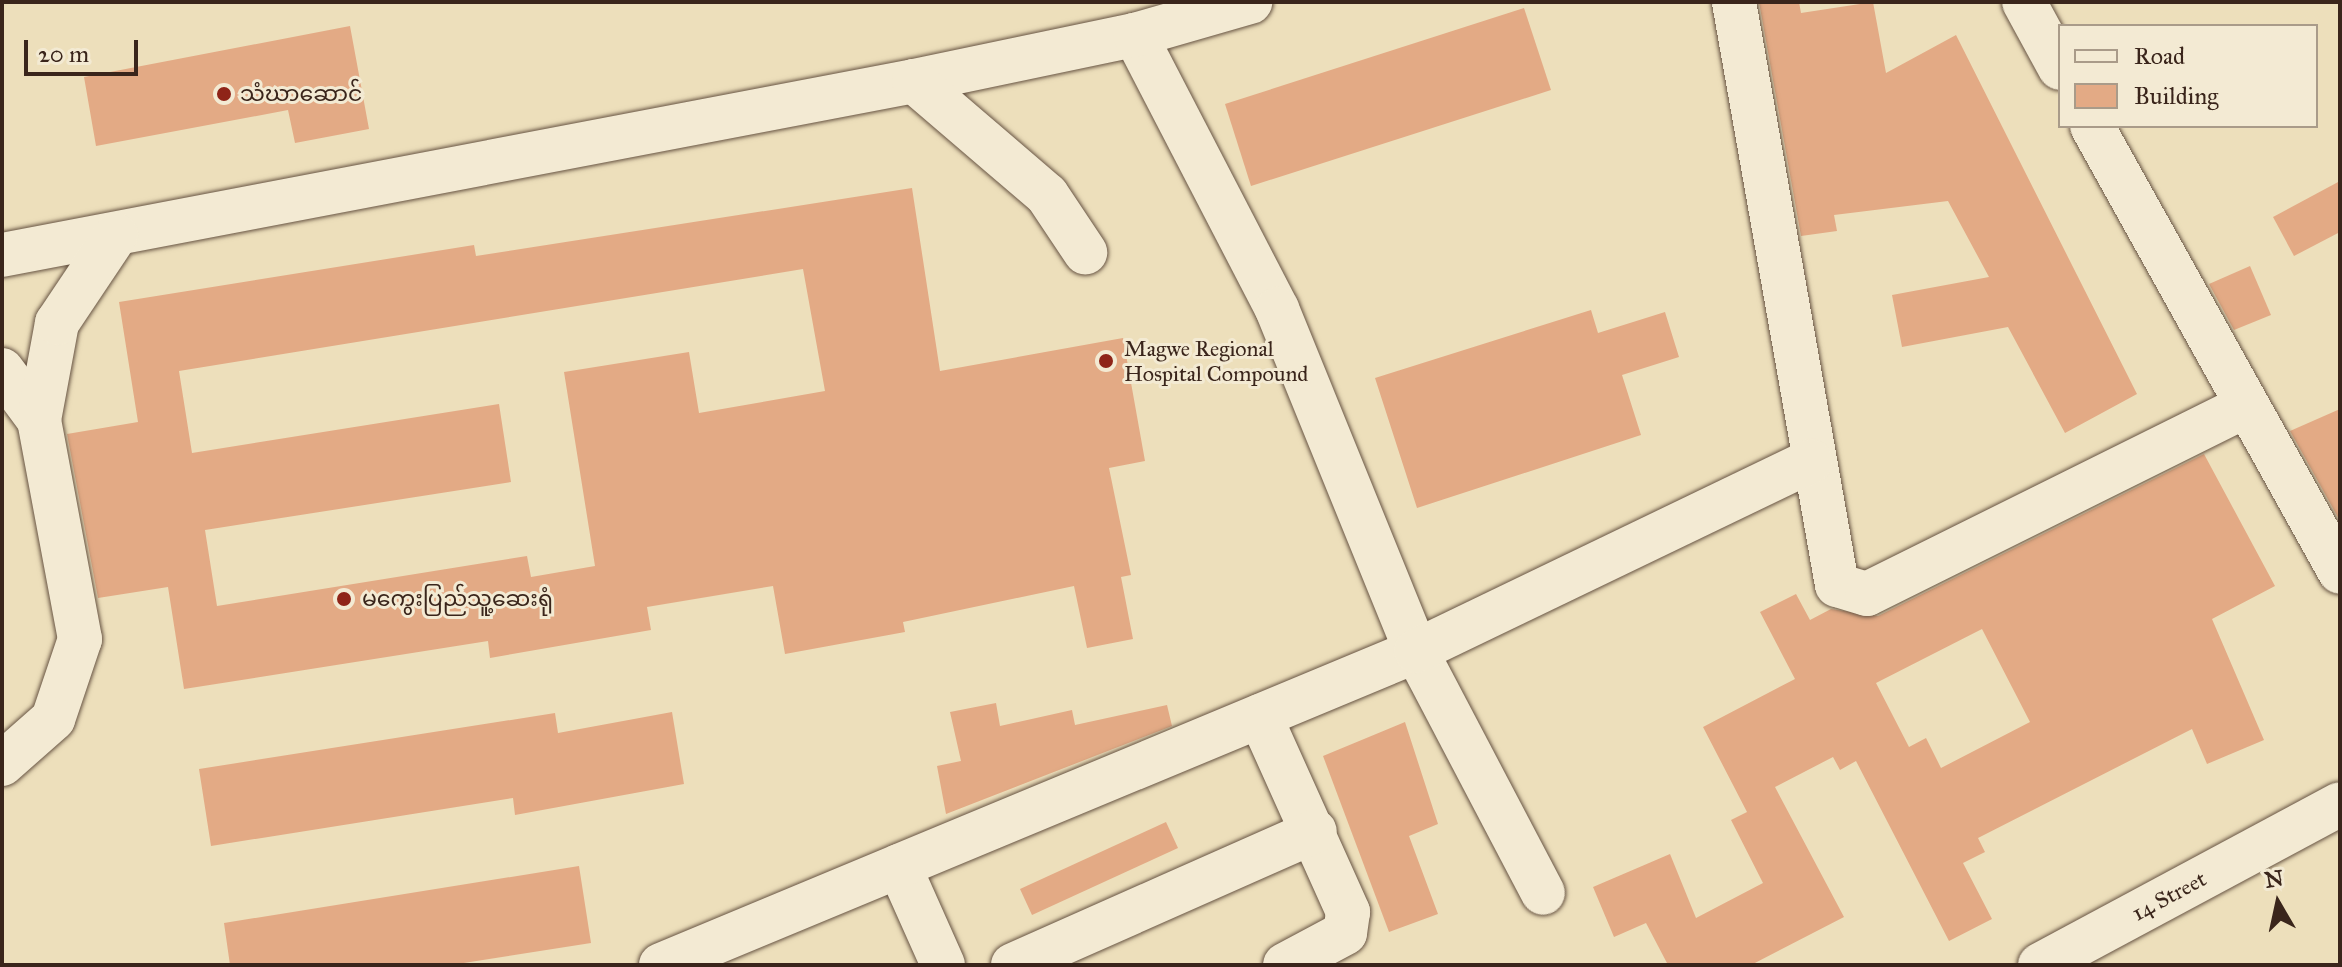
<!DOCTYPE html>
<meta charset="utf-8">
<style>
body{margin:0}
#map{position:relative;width:2342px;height:967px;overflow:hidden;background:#eddfbb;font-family:"IM FELL Great Primer","Noto Sans Myanmar",serif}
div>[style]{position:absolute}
.building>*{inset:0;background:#e3aa85}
.roads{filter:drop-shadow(0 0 2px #675443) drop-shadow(0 0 2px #675443)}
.minor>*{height:44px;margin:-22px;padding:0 22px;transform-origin:22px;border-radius:22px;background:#f3ead3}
.dots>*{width:22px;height:22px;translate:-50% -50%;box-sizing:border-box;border:4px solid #f3ead3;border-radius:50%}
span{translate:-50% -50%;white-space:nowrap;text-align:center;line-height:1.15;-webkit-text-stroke:6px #f3ead3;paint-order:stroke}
.poi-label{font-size:22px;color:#3a251b}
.left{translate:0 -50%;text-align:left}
.street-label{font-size:22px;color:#3a251b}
.frame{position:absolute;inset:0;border:4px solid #3a251b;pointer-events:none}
.legend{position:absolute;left:2058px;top:24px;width:260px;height:104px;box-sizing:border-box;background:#f3ead3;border:2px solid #a99b89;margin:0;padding:10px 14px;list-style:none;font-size:24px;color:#3a251b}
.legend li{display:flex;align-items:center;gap:16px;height:40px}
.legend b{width:40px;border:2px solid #a99b89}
.north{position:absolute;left:2238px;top:863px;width:80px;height:80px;-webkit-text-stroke:6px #f3ead3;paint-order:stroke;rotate:351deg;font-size:22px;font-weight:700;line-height:32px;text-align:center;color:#3a251b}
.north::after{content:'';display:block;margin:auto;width:28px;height:36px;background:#3a251b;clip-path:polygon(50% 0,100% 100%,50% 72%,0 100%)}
.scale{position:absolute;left:24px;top:40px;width:114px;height:36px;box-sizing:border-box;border:4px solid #3a251b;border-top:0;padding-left:10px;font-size:24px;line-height:28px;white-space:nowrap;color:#3a251b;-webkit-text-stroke:6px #f3ead3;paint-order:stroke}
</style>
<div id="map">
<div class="building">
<i style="clip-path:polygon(1759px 2px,1799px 2px,1801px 13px,1873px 2px,1886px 73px,1956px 35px,2137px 394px,2065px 433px,2008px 327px,1902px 347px,1892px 295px,1989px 277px,1948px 201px,1834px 215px,1837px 231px,1801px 236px)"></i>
<i style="clip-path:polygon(1524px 8px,1551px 90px,1251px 186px,1225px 104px)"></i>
<i style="clip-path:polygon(350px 26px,369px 129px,295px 143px,288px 110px,96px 146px,84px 77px)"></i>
<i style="clip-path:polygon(2340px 181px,2340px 232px,2294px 256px,2273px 217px)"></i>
<i style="clip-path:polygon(evenodd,912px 188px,940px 371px,1123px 338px,1145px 461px,1109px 468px,1131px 575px,1121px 577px,1133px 639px,1087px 648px,1074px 586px,903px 622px,905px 632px,785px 654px,773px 586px,647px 607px,651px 630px,490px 658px,488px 641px,184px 689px,168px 587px,98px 598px,67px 434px,138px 422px,119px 302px,474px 245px,476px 256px,912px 188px,803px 269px,825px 391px,699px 413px,689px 352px,564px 372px,595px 566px,531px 577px,527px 556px,217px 606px,205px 530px,511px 482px,499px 404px,192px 453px,179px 371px,803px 269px)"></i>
<i style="clip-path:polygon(2250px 266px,2271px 315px,2234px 330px,2209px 284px)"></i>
<i style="clip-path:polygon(1591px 310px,1598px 333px,1665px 312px,1679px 357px,1622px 375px,1641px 435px,1417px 508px,1375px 378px)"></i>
<i style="clip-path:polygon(2340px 409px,2340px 521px,2290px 431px)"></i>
<i style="clip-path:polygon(evenodd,2204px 454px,2275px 586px,2212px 619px,2264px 740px,2207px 764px,2192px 729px,1978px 838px,1985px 852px,1963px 863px,1992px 919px,1949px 941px,1856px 761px,1840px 770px,1833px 757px,1775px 787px,1844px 917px,1751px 965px,1668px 965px,1646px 923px,1614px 937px,1593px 887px,1670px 854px,1696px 918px,1763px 883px,1731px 820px,1747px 812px,1703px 727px,1795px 679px,1760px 612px,1796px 594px,1810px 620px,1831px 609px,1878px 616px,2204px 454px,1982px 629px,2030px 722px,1941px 768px,1926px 738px,1909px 747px,1876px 683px,1982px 629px)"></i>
<i style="clip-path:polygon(996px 703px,1000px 726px,1072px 710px,1075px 725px,1167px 705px,1172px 726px,946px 814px,937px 766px,961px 761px,950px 712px)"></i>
<i style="clip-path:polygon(672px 712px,684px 784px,515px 815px,513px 798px,211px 846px,199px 769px,555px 713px,558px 733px)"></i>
<i style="clip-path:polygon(1405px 722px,1438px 824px,1409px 836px,1438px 914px,1389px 932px,1323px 756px)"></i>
<i style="clip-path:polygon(1166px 822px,1178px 848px,1032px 915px,1020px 889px)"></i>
<i style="clip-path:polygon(579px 866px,591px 943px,451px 965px,230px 965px,224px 923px)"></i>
</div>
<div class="roads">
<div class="minor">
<i style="left:1734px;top:2px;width:592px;rotate:79.98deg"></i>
<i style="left:1837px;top:585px;width:31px;rotate:17deg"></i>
<i style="left:1867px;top:594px;width:422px;rotate:-26.4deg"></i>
<i style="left:2024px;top:2px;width:75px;rotate:61.4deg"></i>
<i style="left:1135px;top:35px;width:309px;rotate:62.6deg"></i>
<i style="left:1277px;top:309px;width:369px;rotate:67.9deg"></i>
<i style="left:1416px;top:651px;width:273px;rotate:62.3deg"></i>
<i style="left:914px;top:81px;width:226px;rotate:-11.8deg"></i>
<i style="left:1135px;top:35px;width:120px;rotate:-16deg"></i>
<i style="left:2092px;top:126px;width:510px;rotate:60.92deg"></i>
<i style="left:2px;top:255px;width:928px;rotate:-10.8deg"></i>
<i style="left:914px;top:81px;width:175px;rotate:40.6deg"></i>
<i style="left:1047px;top:195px;width:69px;rotate:56.3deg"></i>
<i style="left:2px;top:370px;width:62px;rotate:53.5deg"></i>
<i style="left:39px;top:420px;width:223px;rotate:79.4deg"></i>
<i style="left:80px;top:639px;width:84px;rotate:108.6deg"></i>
<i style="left:53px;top:719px;width:68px;rotate:138.6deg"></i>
<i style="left:39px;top:420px;width:99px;rotate:-79.5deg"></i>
<i style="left:57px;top:323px;width:106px;rotate:-56.2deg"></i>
<i style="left:1260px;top:716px;width:215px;rotate:65.8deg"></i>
<i style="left:1348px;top:912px;width:21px;rotate:98deg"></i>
<i style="left:1345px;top:933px;width:68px;rotate:151.9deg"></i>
<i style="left:899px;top:866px;width:108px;rotate:66deg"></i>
<i style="left:661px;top:965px;width:818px;rotate:-22.58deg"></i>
<i style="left:1416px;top:651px;width:438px;rotate:-25.7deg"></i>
<i style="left:1013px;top:965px;width:330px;rotate:-23.9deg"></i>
<i style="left:2040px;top:965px;width:340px;rotate:-28.2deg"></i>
</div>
</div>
<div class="dots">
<i style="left:224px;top:94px;background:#8f2418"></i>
<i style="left:1106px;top:361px;background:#8f2418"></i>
<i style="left:344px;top:599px;background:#8f2418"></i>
</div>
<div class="poi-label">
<span class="left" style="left:240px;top:94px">သံဃာဆောင်</span>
<span class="left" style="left:1124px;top:361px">Magwe Regional<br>Hospital Compound</span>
<span class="left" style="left:362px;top:599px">မကွေးပြည်သူ့ဆေးရုံ</span>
</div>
<div class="street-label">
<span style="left:2169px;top:896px;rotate:-28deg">14 Street</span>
</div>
<div class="frame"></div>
<ul class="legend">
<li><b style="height:10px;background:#f3ead3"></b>Road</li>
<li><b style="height:22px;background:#e3aa85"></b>Building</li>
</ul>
<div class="north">N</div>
<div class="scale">20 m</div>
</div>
